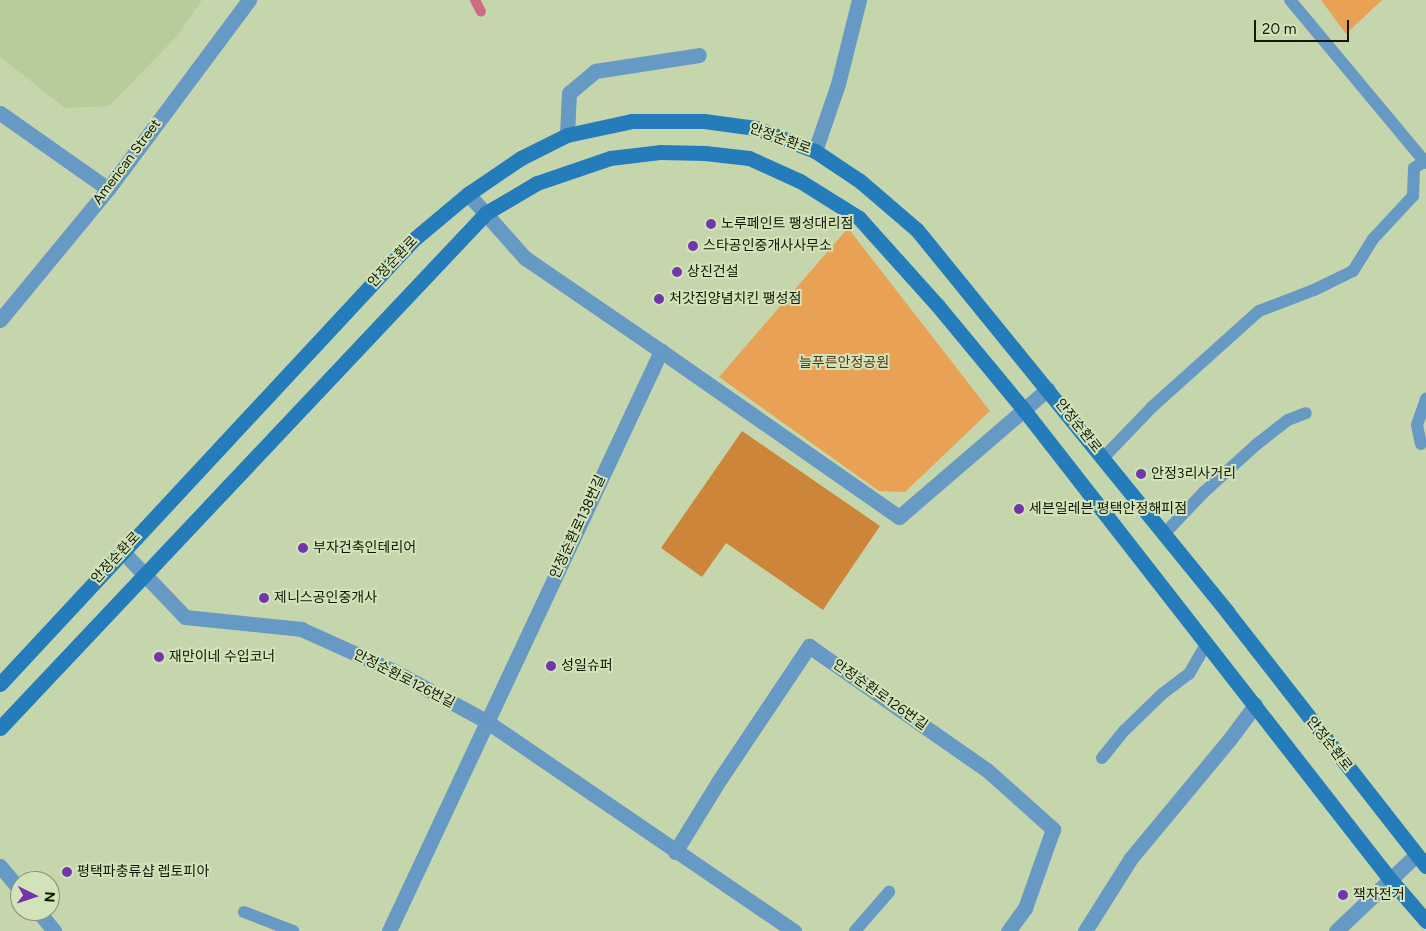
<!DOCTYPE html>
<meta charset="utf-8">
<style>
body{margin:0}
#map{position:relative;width:1426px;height:931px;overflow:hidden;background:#c6d6ac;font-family:Figtree,"Noto Sans KR",sans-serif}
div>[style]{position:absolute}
.built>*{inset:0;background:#b8cb9a}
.green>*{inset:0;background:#e9a156}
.forest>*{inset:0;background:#cd8639}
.stream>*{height:10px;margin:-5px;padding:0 5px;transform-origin:5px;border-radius:5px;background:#cd6b84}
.service>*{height:12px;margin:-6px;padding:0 6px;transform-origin:6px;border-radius:6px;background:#6699c3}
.minor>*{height:15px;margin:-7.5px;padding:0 7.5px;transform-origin:7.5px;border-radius:7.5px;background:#6699c3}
.tertiary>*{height:15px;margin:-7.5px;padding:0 7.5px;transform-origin:7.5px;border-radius:7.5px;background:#6699c3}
.secondary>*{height:15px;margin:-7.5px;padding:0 7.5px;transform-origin:7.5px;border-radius:7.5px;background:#247cbb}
.dots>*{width:14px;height:14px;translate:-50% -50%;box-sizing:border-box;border:2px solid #d3e3b9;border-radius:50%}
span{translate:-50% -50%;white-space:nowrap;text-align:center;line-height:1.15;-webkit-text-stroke:4px #d3e3b9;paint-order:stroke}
.street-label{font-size:14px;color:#121809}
.poi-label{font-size:14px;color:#121809}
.left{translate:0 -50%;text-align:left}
.park-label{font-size:14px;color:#523515}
.north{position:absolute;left:10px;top:871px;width:50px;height:50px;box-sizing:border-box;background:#d3e3b9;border:1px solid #869273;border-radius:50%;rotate:94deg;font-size:14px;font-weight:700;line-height:20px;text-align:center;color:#121809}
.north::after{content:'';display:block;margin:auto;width:18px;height:22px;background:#7435aa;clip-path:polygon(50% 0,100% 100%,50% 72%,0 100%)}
.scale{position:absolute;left:1254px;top:20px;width:95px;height:22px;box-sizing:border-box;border:2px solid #121809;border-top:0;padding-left:6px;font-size:15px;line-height:18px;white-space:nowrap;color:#121809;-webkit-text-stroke:4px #d3e3b9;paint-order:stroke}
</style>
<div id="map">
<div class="built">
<i style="clip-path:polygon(0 0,202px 0,177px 36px,109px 106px,65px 108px,0 57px)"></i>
</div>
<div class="green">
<i style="clip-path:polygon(1321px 0,1382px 0,1346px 34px)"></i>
<i style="clip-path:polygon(848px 228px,990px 411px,905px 492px,879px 491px,719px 377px)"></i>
</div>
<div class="forest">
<i style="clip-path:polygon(742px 431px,880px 526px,823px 610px,726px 543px,702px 577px,661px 548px)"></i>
</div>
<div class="stream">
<i style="left:475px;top:0;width:13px;rotate:63deg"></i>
</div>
<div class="service">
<i style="left:1290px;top:0;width:212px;rotate:50.2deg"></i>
<i style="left:1421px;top:444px;width:19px;rotate:-102deg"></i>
<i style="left:1417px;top:425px;width:28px;rotate:-71deg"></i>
<i style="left:1103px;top:458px;width:71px;rotate:-46.1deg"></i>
<i style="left:1152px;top:407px;width:144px;rotate:-41.9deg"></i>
<i style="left:1259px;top:311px;width:59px;rotate:-20.9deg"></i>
<i style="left:1314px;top:290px;width:43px;rotate:-26deg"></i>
<i style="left:1353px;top:271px;width:38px;rotate:-58deg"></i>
<i style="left:1373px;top:239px;width:59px;rotate:-47.1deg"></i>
<i style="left:1413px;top:196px;width:28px;rotate:-88deg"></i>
<i style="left:1414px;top:168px;width:13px;rotate:-32deg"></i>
<i style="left:1164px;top:534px;width:58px;rotate:-46.4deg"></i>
<i style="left:1204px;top:492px;width:72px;rotate:-42.2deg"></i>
<i style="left:1257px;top:444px;width:39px;rotate:-38deg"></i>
<i style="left:1288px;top:420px;width:19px;rotate:-21deg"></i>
<i style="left:1102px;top:758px;width:36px;rotate:-51deg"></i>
<i style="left:1125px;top:730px;width:52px;rotate:-44.2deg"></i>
<i style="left:1162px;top:694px;width:34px;rotate:-37deg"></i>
<i style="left:1189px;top:674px;width:36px;rotate:-60deg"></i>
<i style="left:244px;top:912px;width:53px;rotate:21.2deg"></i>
<i style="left:855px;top:931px;width:52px;rotate:-48.9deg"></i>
</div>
<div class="minor">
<i style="left:567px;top:135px;width:42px;rotate:-87.3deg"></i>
<i style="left:569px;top:93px;width:34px;rotate:-40deg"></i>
<i style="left:595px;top:71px;width:105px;rotate:-8.7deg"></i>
<i style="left:815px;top:151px;width:71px;rotate:-71.1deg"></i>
<i style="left:838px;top:84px;width:87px;rotate:-76deg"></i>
<i style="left:661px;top:351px;width:290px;rotate:34.9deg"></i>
<i style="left:899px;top:517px;width:196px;rotate:-40.7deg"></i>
<i style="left:122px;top:551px;width:91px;rotate:46.3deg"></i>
<i style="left:185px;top:617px;width:117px;rotate:5.9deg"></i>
<i style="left:301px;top:629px;width:102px;rotate:24.3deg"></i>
<i style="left:394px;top:671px;width:105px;rotate:28.5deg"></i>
<i style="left:486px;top:721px;width:373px;rotate:34.3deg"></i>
<i style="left:675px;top:852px;width:82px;rotate:-58.4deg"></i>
<i style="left:718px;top:782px;width:164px;rotate:-56.2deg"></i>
<i style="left:809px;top:646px;width:217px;rotate:34.9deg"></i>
<i style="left:987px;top:770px;width:89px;rotate:41.8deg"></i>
<i style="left:1053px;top:829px;width:84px;rotate:109.5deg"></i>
<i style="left:1025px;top:908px;width:29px;rotate:126deg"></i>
<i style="left:0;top:866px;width:31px;rotate:50deg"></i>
<i style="left:38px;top:911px;width:26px;rotate:51deg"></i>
<i style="left:389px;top:931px;width:641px;rotate:-64.88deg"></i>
<i style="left:661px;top:351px;width:165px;rotate:-145.6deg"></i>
<i style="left:525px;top:258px;width:86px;rotate:-131.7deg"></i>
<i style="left:1085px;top:931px;width:86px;rotate:-57.8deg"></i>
<i style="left:1131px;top:858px;width:153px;rotate:-50.3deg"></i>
<i style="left:1229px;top:740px;width:44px;rotate:-53.4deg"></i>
<i style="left:1336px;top:931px;width:110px;rotate:-43.5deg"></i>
</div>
<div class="tertiary">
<i style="left:0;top:113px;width:132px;rotate:35.1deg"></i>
<i style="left:0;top:320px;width:170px;rotate:-50.5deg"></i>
<i style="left:108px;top:189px;width:236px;rotate:-53.3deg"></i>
</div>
<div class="secondary">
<i style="left:0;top:684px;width:606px;rotate:-47.07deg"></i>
<i style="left:413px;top:240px;width:72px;rotate:-39.9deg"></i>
<i style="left:468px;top:194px;width:64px;rotate:-34.2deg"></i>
<i style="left:521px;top:158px;width:51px;rotate:-26.6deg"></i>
<i style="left:567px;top:135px;width:66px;rotate:-12.2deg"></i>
<i style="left:632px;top:121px;width:72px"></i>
<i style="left:704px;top:121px;width:52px;rotate:7.7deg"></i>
<i style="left:756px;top:128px;width:63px;rotate:21.3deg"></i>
<i style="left:815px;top:151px;width:54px;rotate:33.7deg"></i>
<i style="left:860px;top:181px;width:75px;rotate:40.7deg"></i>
<i style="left:917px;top:230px;width:493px;rotate:50.9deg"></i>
<i style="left:1228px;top:613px;width:321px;rotate:52deg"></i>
<i style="left:0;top:728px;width:708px;rotate:-46.66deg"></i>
<i style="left:486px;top:213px;width:59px;rotate:-30.5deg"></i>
<i style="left:537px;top:183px;width:77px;rotate:-18.9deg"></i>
<i style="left:610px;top:158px;width:50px;rotate:-6.8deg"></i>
<i style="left:660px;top:152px;width:45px;rotate:1.3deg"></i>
<i style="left:705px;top:153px;width:44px;rotate:6.5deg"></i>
<i style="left:749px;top:158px;width:56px;rotate:24.3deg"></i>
<i style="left:800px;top:181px;width:70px;rotate:32.1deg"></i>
<i style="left:859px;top:218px;width:118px;rotate:48.1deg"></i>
<i style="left:938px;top:306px;width:135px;rotate:50.4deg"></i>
<i style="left:1024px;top:410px;width:594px;rotate:52.05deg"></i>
<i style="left:1389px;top:878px;width:57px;rotate:49.3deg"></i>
</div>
<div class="dots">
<i style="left:711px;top:224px;background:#7435aa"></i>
<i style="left:693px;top:246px;background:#7435aa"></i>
<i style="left:677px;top:272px;background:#7435aa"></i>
<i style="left:659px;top:299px;background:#7435aa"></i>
<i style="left:1141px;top:474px;background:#7435aa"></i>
<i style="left:1019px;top:509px;background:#7435aa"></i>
<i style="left:303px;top:548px;background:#7435aa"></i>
<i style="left:264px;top:598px;background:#7435aa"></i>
<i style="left:159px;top:657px;background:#7435aa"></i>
<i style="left:551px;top:666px;background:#7435aa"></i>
<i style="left:67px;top:872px;background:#7435aa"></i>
<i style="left:1343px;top:895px;background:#7435aa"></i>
</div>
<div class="street-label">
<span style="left:780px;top:139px;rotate:20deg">안정순환로</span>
<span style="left:127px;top:162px;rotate:-53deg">American Street</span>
<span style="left:393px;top:262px;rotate:-46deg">안정순환로</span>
<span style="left:1078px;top:426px;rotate:51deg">안정순환로</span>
<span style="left:578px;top:527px;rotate:-65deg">안정순환로138번길</span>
<span style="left:116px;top:558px;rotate:-47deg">안정순환로</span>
<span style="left:404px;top:679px;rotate:27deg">안정순환로126번길</span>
<span style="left:880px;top:695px;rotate:35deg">안정순환로126번길</span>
<span style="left:1329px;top:744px;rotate:52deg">안정순환로</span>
</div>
<div class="poi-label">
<span class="left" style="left:721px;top:224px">노루페인트 팽성대리점</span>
<span class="left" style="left:703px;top:246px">스타공인중개사사무소</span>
<span class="left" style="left:687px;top:272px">상진건설</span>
<span class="left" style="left:669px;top:299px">처갓집양념치킨 팽성점</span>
<span class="left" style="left:1151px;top:474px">안정3리사거리</span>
<span class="left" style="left:1029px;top:509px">세븐일레븐 평택안정해피점</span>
<span class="left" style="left:313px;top:548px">부자건축인테리어</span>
<span class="left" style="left:274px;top:598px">제니스공인중개사</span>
<span class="left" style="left:169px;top:657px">재만이네 수입코너</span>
<span class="left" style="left:561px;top:666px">성일슈퍼</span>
<span class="left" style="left:77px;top:872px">평택파충류샵 렙토피아</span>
<span class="left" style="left:1353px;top:895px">잭자전거</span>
</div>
<div class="park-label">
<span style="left:844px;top:363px">늘푸른안정공원</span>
</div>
<div class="north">N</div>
<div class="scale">20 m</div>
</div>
